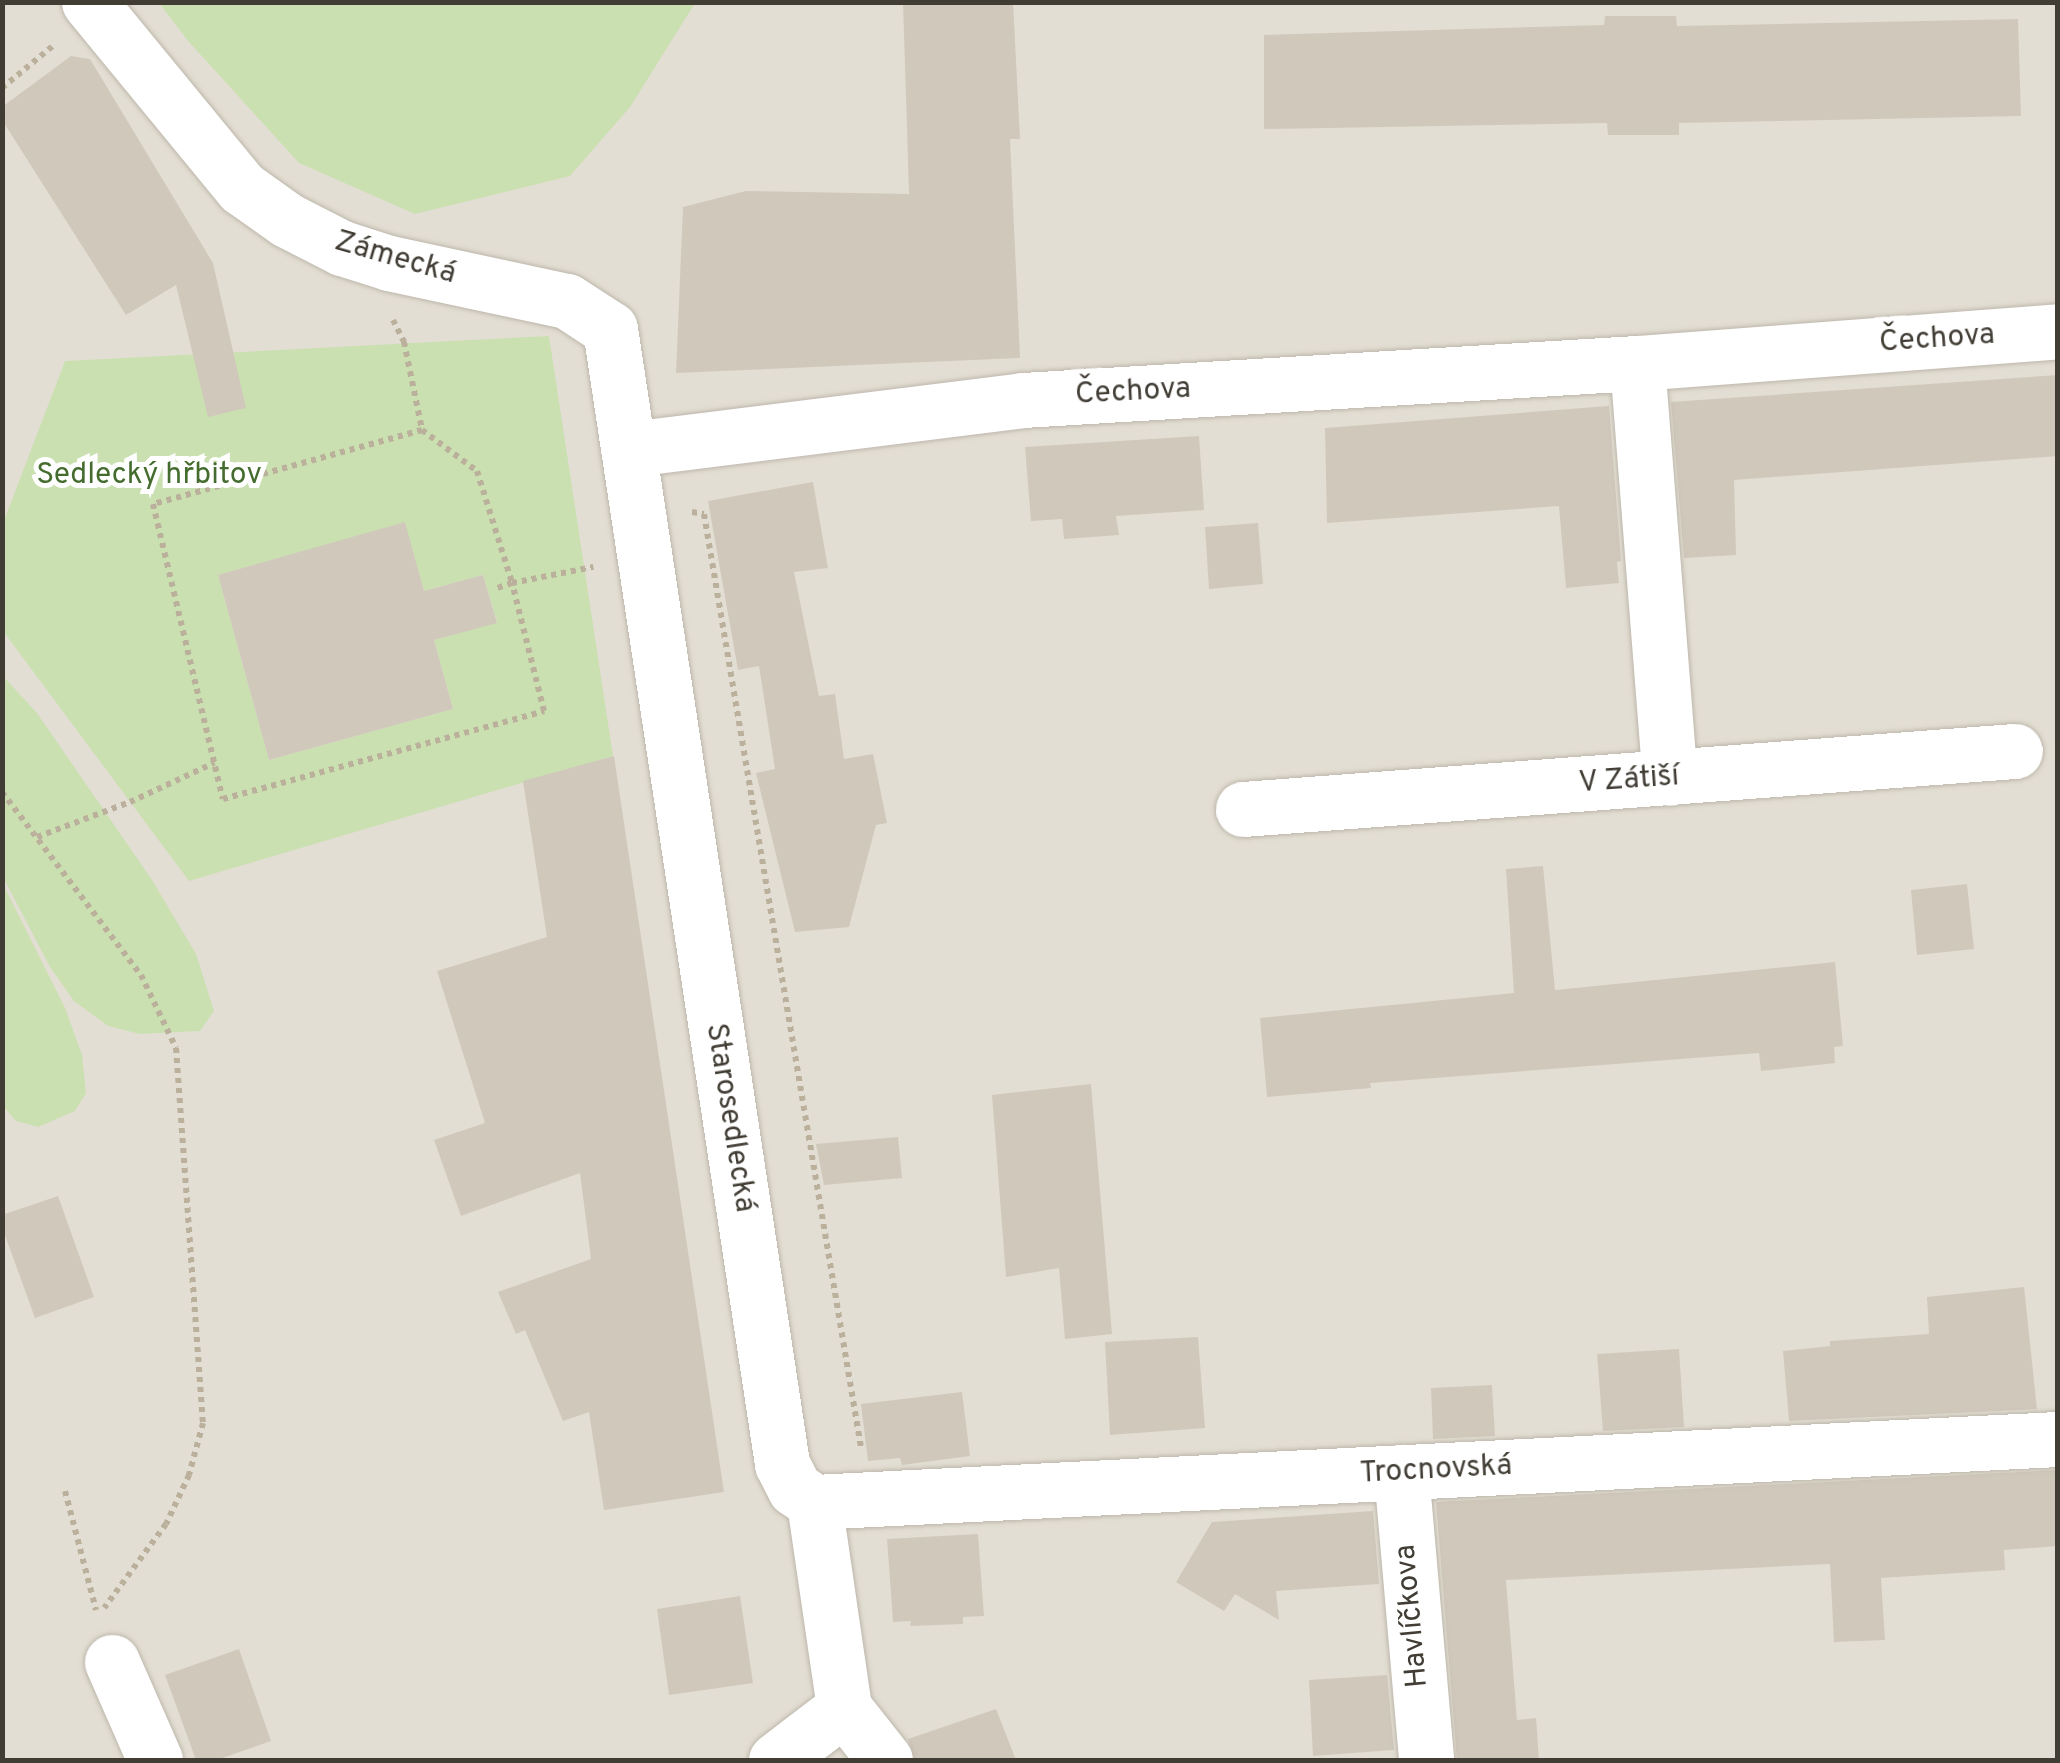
<!DOCTYPE html>
<meta charset="utf-8">
<style>
body{margin:0}
#map{position:relative;width:2060px;height:1763px;overflow:hidden;background:#f0ede4;font-family:Overpass,sans-serif}
div>[style]{position:absolute}
.residential>*{inset:0;background:#e3ded3}
.green>*{inset:0;background:#cae0b1}
.building>*{inset:0;background:#d0c8bb}
.path>*{height:6px;margin-top:-3px;transform-origin:0;background:repeating-linear-gradient(90deg,#bab09b 0 5px,transparent 0 10px)}
.roads{filter:drop-shadow(0 0 2px #bdb7ab) drop-shadow(0 0 2px #bdb7ab)}
.minor>*{height:55px;margin:-27.5px;padding:0 27.5px;transform-origin:27.5px;border-radius:27.5px;background:#fff}
span{translate:-50% -50%;white-space:nowrap;text-align:center;line-height:1.15;-webkit-text-stroke:10px #fff;paint-order:stroke}
.street-label{font-size:30px;color:#413d35}
.park-label{font-size:30px;color:#456c2f}
.frame{position:absolute;inset:0;border:5px solid #413d35;pointer-events:none}
</style>
<div id="map">
<div class="residential">
<i style="clip-path:polygon(3px 3px,2057px 3px,2057px 1760px,3px 1760px)"></i>
</div>
<div class="green">
<i style="clip-path:polygon(159px 3px,695px 3px,630px 107px,570px 176px,415px 214px,299px 163px,189px 42px)"></i>
<i style="clip-path:polygon(evenodd,549px 336px,613px 756px,189px 881px,3px 631px,2px 526px,65px 361px,549px 336px,405px 523px,424px 591px,483px 575px,497px 622px,434px 640px,453px 709px,269px 760px,218px 575px,405px 523px)"></i>
<i style="clip-path:polygon(2px 675px,37px 713px,152px 880px,196px 954px,214px 1011px,200px 1031px,140px 1034px,108px 1026px,74px 1001px,50px 967px,3px 877px)"></i>
<i style="clip-path:polygon(3px 884px,65px 1008px,82px 1055px,86px 1093px,75px 1111px,38px 1127px,16px 1121px,3px 1106px)"></i>
</div>
<div class="building">
<i style="clip-path:polygon(903px 2px,1013px 2px,1020px 139px,1010px 139px,1020px 358px,676px 373px,683px 207px,746px 191px,909px 194px)"></i>
<i style="clip-path:polygon(1605px 16px,1676px 16px,1677px 26px,2018px 19px,2021px 116px,1679px 123px,1679px 135px,1608px 135px,1607px 123px,1264px 129px,1264px 35px,1604px 25px)"></i>
<i style="clip-path:polygon(71px 56px,90px 59px,213px 263px,246px 408px,208px 417px,176px 285px,126px 315px,2px 120px,2px 107px)"></i>
<i style="clip-path:polygon(2058px 375px,2058px 456px,1734px 480px,1736px 555px,1684px 558px,1671px 402px)"></i>
<i style="clip-path:polygon(1609px 406px,1621px 561px,1617px 562px,1619px 583px,1566px 588px,1559px 506px,1327px 523px,1325px 428px)"></i>
<i style="clip-path:polygon(1199px 436px,1204px 510px,1116px 516px,1119px 535px,1064px 539px,1062px 519px,1031px 521px,1025px 447px)"></i>
<i style="clip-path:polygon(813px 482px,828px 568px,794px 572px,819px 696px,835px 694px,844px 759px,873px 754px,887px 823px,876px 825px,849px 927px,795px 932px,756px 773px,775px 769px,759px 666px,738px 670px,708px 501px)"></i>
<i style="clip-path:polygon(405px 522px,424px 591px,483px 575px,497px 623px,434px 640px,453px 709px,269px 760px,218px 575px)"></i>
<i style="clip-path:polygon(1258px 523px,1263px 584px,1209px 589px,1205px 527px)"></i>
<i style="clip-path:polygon(614px 756px,724px 1492px,604px 1510px,589px 1412px,563px 1421px,525px 1330px,516px 1334px,498px 1292px,591px 1259px,580px 1173px,461px 1216px,434px 1140px,485px 1123px,437px 971px,547px 937px,523px 781px)"></i>
<i style="clip-path:polygon(1543px 866px,1555px 990px,1835px 962px,1843px 1046px,1834px 1047px,1835px 1063px,1761px 1071px,1759px 1053px,1370px 1083px,1371px 1088px,1267px 1097px,1260px 1018px,1514px 993px,1506px 869px)"></i>
<i style="clip-path:polygon(1967px 884px,1974px 949px,1917px 955px,1911px 890px)"></i>
<i style="clip-path:polygon(1091px 1084px,1112px 1334px,1065px 1339px,1059px 1268px,1006px 1277px,992px 1095px)"></i>
<i style="clip-path:polygon(898px 1137px,902px 1178px,824px 1185px,816px 1144px)"></i>
<i style="clip-path:polygon(58px 1196px,94px 1297px,35px 1318px,2px 1227px,2px 1215px)"></i>
<i style="clip-path:polygon(2024px 1287px,2037px 1409px,1789px 1421px,1783px 1351px,1830px 1346px,1830px 1341px,1929px 1334px,1927px 1297px)"></i>
<i style="clip-path:polygon(1198px 1337px,1205px 1428px,1110px 1435px,1105px 1342px)"></i>
<i style="clip-path:polygon(1679px 1349px,1684px 1427px,1603px 1431px,1597px 1354px)"></i>
<i style="clip-path:polygon(1492px 1385px,1495px 1436px,1433px 1439px,1431px 1388px)"></i>
<i style="clip-path:polygon(962px 1392px,970px 1456px,902px 1465px,900px 1458px,868px 1461px,861px 1404px)"></i>
<i style="clip-path:polygon(2058px 1470px,2058px 1546px,2004px 1550px,2005px 1570px,1881px 1578px,1885px 1640px,1834px 1642px,1830px 1564px,1506px 1580px,1517px 1720px,1536px 1718px,1539px 1760px,1457px 1760px,1436px 1502px)"></i>
<i style="clip-path:polygon(1373px 1511px,1379px 1584px,1276px 1591px,1279px 1620px,1235px 1594px,1224px 1611px,1176px 1582px,1212px 1522px)"></i>
<i style="clip-path:polygon(978px 1534px,984px 1616px,963px 1617px,963px 1624px,910px 1626px,911px 1621px,893px 1622px,887px 1539px)"></i>
<i style="clip-path:polygon(740px 1596px,753px 1683px,669px 1695px,657px 1609px)"></i>
<i style="clip-path:polygon(239px 1649px,271px 1741px,217px 1760px,196px 1760px,165px 1675px)"></i>
<i style="clip-path:polygon(1387px 1675px,1394px 1750px,1313px 1756px,1309px 1680px)"></i>
<i style="clip-path:polygon(996px 1709px,1016px 1760px,915px 1760px,908px 1739px)"></i>
</div>
<div class="path">
<i style="left:2px;top:88px;width:67px;rotate:-39.6deg"></i>
<i style="left:393px;top:320px;width:25px;rotate:63deg"></i>
<i style="left:404px;top:342px;width:90px;rotate:78.4deg"></i>
<i style="left:422px;top:430px;width:69px;rotate:36.7deg"></i>
<i style="left:477px;top:471px;width:117px;rotate:72.6deg"></i>
<i style="left:512px;top:583px;width:83px;rotate:-11.2deg"></i>
<i style="left:422px;top:430px;width:279px;rotate:164.6deg"></i>
<i style="left:153px;top:504px;width:303px;rotate:76.7deg"></i>
<i style="left:223px;top:799px;width:333px;rotate:-15.3deg"></i>
<i style="left:544px;top:711px;width:132px;rotate:-104deg"></i>
<i style="left:512px;top:583px;width:18px;rotate:161deg"></i>
<i style="left:692px;top:512px;width:12px;rotate:9deg"></i>
<i style="left:704px;top:514px;width:946px;rotate:80.45deg"></i>
<i style="left:2px;top:792px;width:230px;rotate:52.8deg"></i>
<i style="left:141px;top:975px;width:81px;rotate:64.4deg"></i>
<i style="left:176px;top:1048px;width:376px;rotate:85.9deg"></i>
<i style="left:203px;top:1423px;width:54px;rotate:105.1deg"></i>
<i style="left:189px;top:1475px;width:54px;rotate:115.1deg"></i>
<i style="left:166px;top:1524px;width:104px;rotate:126.4deg"></i>
<i style="left:37px;top:837px;width:99px;rotate:-20.6deg"></i>
<i style="left:130px;top:802px;width:93px;rotate:-24.9deg"></i>
<i style="left:65px;top:1491px;width:123px;rotate:75.4deg"></i>
</div>
<div class="roads">
<div class="minor">
<i style="left:89px;top:2px;width:241px;rotate:50.6deg"></i>
<i style="left:242px;top:188px;width:55px;rotate:35.4deg"></i>
<i style="left:287px;top:220px;width:62px;rotate:27deg"></i>
<i style="left:342px;top:248px;width:49px;rotate:17.7deg"></i>
<i style="left:389px;top:263px;width:182px;rotate:12.1deg"></i>
<i style="left:567px;top:301px;width:51px;rotate:33.1deg"></i>
<i style="left:610px;top:329px;width:1148px;rotate:81.38deg"></i>
<i style="left:782px;top:1464px;width:28px;rotate:63deg"></i>
<i style="left:795px;top:1489px;width:23px;rotate:34deg"></i>
<i style="left:814px;top:1502px;width:208px;rotate:81.7deg"></i>
<i style="left:844px;top:1708px;width:66px;rotate:51.7deg"></i>
<i style="left:1637px;top:363px;width:416px;rotate:85.5deg"></i>
<i style="left:631px;top:449px;width:395px;rotate:-7.1deg"></i>
<i style="left:1023px;top:400px;width:615px;rotate:-3.45deg"></i>
<i style="left:1637px;top:363px;width:422px;rotate:-4.3deg"></i>
<i style="left:1243px;top:809px;width:774px;rotate:-4.3deg"></i>
<i style="left:1401px;top:1472px;width:289px;rotate:85deg"></i>
<i style="left:814px;top:1502px;width:1246px;rotate:-2.9deg"></i>
<i style="left:112px;top:1662px;width:107px;rotate:66.3deg"></i>
<i style="left:776px;top:1760px;width:86px;rotate:-37.4deg"></i>
</div>
</div>
<div class="street-label">
<span style="left:395px;top:259px;rotate:16deg">Zámecká</span>
<span style="left:1937px;top:340px;rotate:-4deg">Čechova</span>
<span style="left:1133px;top:393px;rotate:-3deg">Čechova</span>
<span style="left:1629px;top:781px;rotate:-4deg">V Zátiší</span>
<span style="left:729px;top:1118px;rotate:81deg">Starosedlecká</span>
<span style="left:1436px;top:1471px;rotate:-3deg">Trocnovská</span>
<span style="left:1413px;top:1616px;rotate:-95deg">Havlíčkova</span>
</div>
<div class="park-label">
<span style="left:149px;top:476px">Sedlecký hřbitov</span>
</div>
<div class="frame"></div>
</div>
